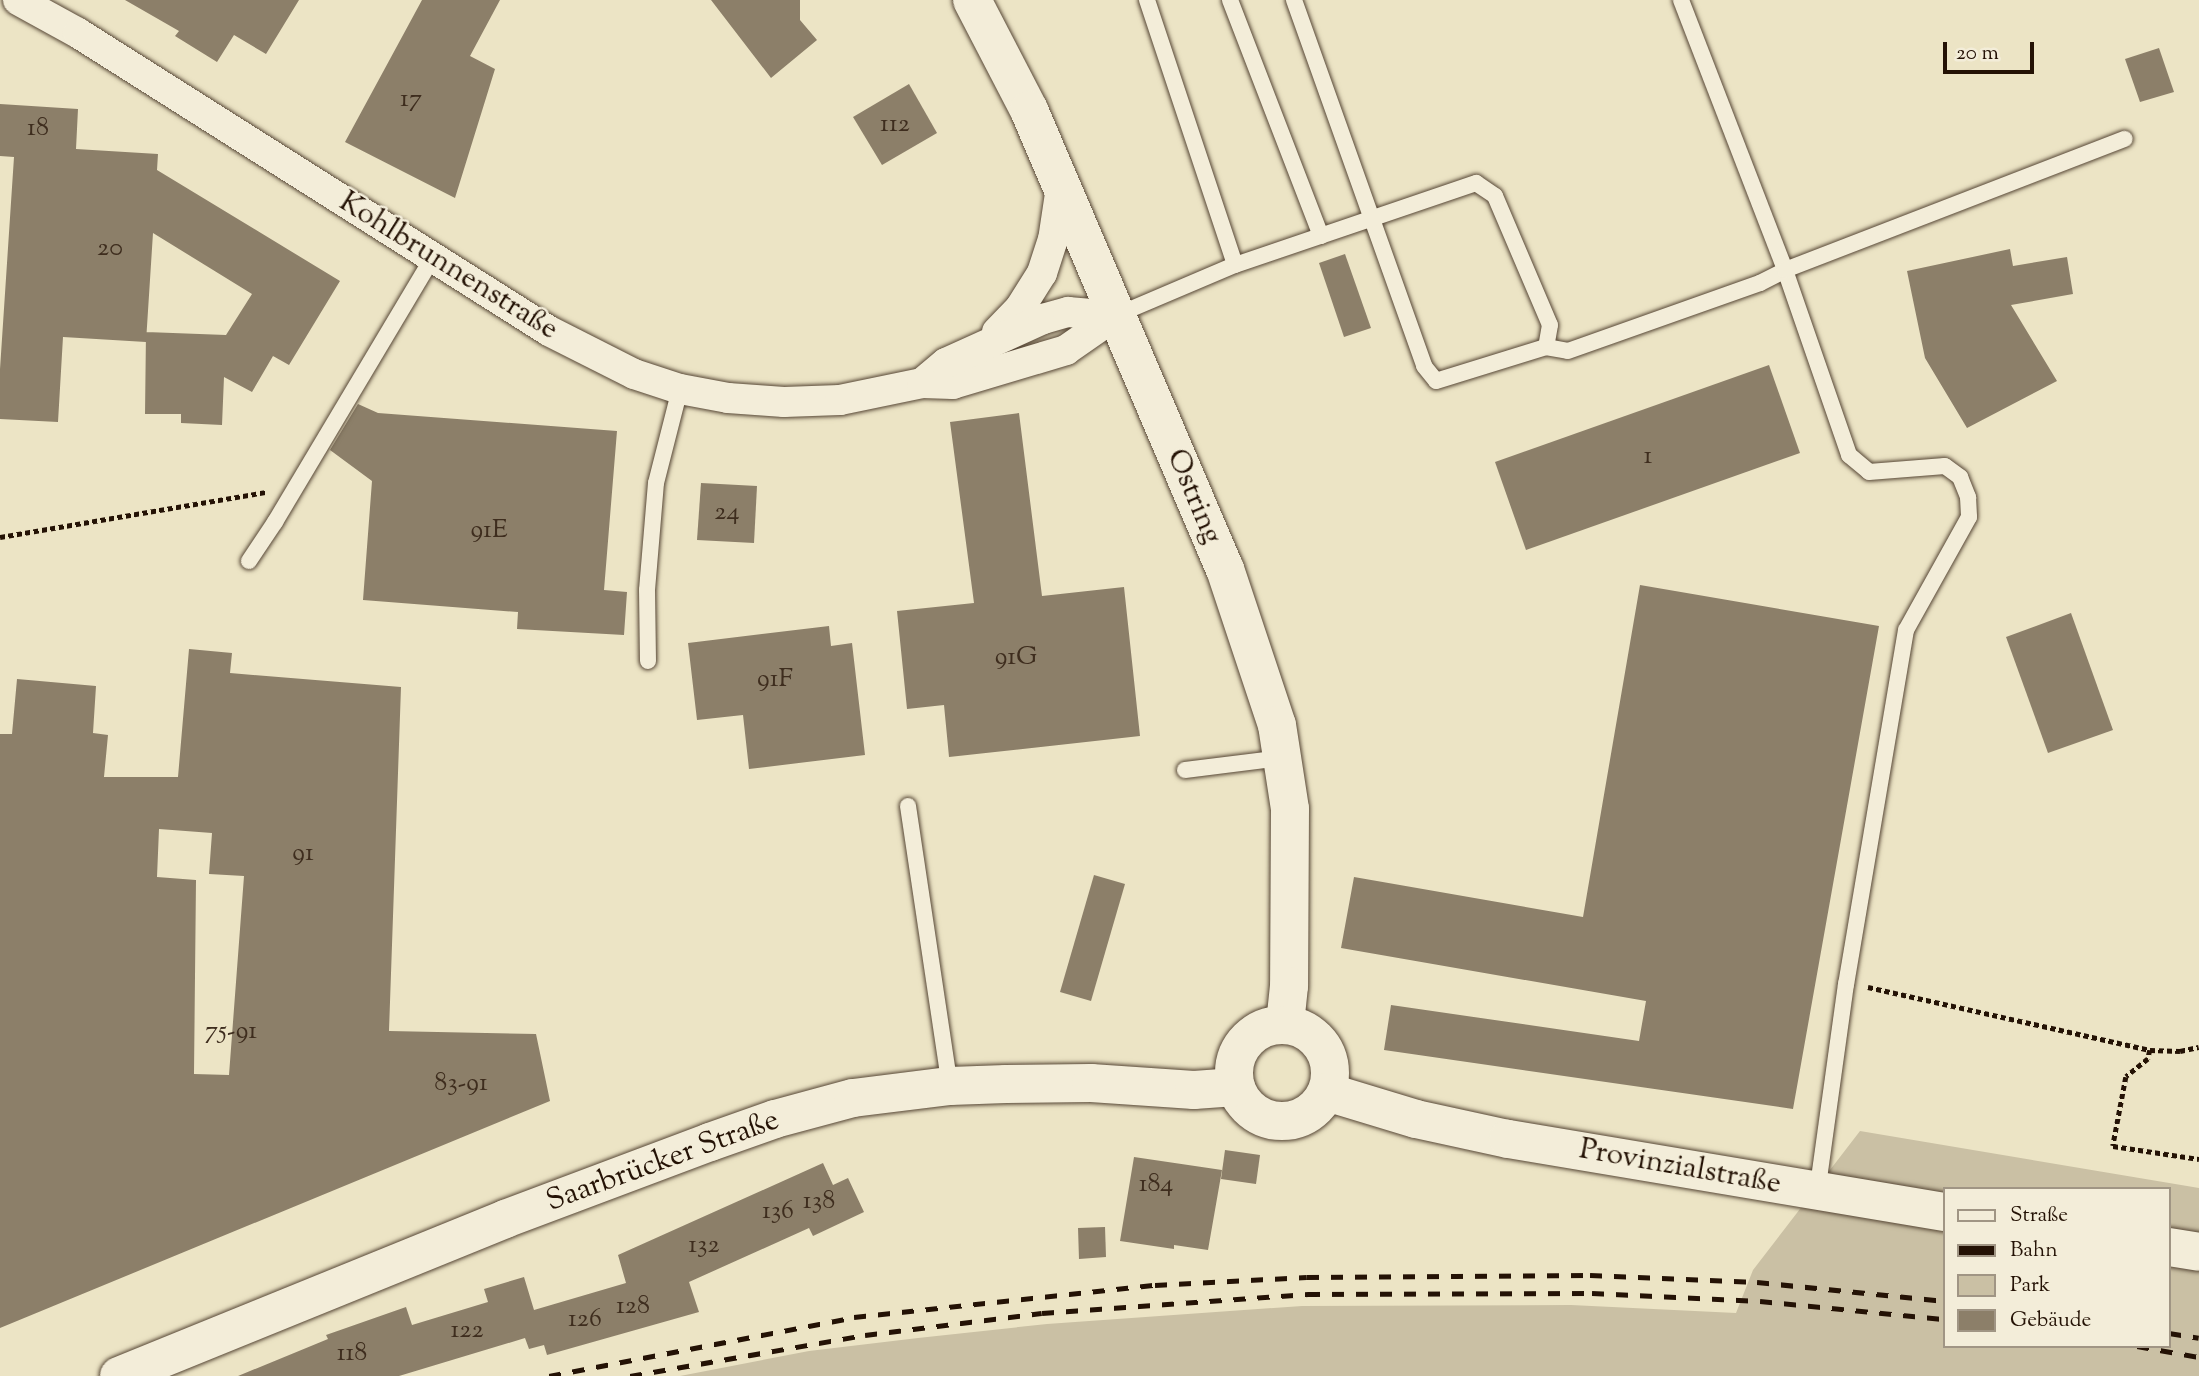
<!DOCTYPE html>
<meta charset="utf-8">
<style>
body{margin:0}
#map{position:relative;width:2199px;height:1376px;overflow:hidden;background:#ece4c5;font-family:"Sorts Mill Goudy",serif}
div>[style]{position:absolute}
.green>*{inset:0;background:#cac0a4}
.building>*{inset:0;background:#8c7f69}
.path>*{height:4.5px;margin-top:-2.25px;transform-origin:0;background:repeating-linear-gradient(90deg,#241205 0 5px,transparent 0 8.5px)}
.roads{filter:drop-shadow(0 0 2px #564635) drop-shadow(0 0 2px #564635)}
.lane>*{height:16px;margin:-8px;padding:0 8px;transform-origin:8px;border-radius:8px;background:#f3edd9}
.street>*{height:30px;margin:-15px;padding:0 15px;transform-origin:15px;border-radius:15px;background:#f3edd9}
.secondary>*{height:38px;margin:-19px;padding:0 19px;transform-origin:19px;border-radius:19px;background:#f3edd9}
.secondary>.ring{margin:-19px;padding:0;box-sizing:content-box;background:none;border:38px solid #f3edd9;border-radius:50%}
.rail>*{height:5px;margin-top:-2.5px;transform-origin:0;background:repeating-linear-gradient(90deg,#241205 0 12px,transparent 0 24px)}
span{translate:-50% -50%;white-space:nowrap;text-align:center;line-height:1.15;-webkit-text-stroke:5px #f3edd9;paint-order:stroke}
.number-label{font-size:26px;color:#3e2d1e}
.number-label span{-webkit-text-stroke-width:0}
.street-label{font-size:30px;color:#241205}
.legend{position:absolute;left:1943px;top:1187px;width:228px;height:161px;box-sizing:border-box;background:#f3edd9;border:2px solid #a09584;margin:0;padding:9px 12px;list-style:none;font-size:21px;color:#241205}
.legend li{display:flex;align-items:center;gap:14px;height:35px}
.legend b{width:35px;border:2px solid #a09584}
.scale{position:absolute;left:1943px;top:42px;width:91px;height:32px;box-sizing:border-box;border:4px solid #241205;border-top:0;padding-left:9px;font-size:21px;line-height:24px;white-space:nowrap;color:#241205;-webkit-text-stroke:5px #f3edd9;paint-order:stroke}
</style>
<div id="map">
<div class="green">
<i style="clip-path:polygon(evenodd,1860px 1131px,2199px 1188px,2199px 1376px,680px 1376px,809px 1351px,918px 1338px,1047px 1324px,1302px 1306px,1571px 1305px,1736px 1313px,1753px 1270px,1860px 1131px,1945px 1189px,2169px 1189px,2169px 1346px,1945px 1346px,1945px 1189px)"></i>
</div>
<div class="building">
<i style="clip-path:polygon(125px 0,299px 0,266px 54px,234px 35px,217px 62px,175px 36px,179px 31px)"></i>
<i style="clip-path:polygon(422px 0,500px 0,470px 56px,495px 69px,455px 198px,345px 142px)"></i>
<i style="clip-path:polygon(711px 0,800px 0,800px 20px,817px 40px,771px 78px)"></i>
<i style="clip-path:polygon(2159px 48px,2174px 92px,2140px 102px,2125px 59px)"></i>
<i style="clip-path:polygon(909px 84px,937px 133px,882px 165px,853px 117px)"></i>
<i style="clip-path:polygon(0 104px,78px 109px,76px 149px,158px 154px,157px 170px,340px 281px,289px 365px,273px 356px,252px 392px,224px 377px,222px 425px,181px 423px,181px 414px,145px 414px,146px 332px,226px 335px,252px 294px,153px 233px,146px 342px,63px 337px,58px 422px,0 419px,0 369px,14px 157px,0 156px)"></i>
<i style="clip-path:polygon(2010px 249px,2013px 266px,2067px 257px,2073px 294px,2011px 305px,2057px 381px,1967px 428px,1925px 358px,1907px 271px)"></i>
<i style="clip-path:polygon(1345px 254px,1371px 328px,1344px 337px,1319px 263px)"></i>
<i style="clip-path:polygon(1769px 365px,1800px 453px,1526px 550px,1495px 462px)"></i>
<i style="clip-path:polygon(358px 404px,378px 413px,617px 431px,604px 590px,627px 592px,624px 635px,517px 629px,518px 612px,363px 600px,372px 481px,330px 450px)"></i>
<i style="clip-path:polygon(1019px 413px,1042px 596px,1124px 587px,1140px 736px,949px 757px,944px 705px,907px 709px,897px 611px,974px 603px,950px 422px)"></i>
<i style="clip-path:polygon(701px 483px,757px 486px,754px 543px,697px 540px)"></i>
<i style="clip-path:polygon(1640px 585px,1879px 626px,1793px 1109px,1384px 1050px,1391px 1005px,1639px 1041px,1646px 1001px,1341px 948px,1354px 877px,1583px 917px)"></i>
<i style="clip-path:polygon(2071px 613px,2113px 730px,2048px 753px,2006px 637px)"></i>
<i style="clip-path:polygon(829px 626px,831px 646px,852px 643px,865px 755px,749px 769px,743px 715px,697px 720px,688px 643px)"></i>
<i style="clip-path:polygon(evenodd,189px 649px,232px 653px,230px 673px,401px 687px,389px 1031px,536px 1034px,550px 1101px,0 1328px,0 734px,12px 734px,17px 679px,96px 686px,93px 733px,108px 735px,104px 777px,178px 777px,189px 649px,159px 829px,212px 833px,209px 874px,244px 876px,229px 1075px,194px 1074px,196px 880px,157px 877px,159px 829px)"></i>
<i style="clip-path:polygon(1094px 875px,1125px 884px,1091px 1001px,1060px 992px)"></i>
<i style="clip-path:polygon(1225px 1150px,1260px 1155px,1256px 1184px,1221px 1179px)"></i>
<i style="clip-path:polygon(1134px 1157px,1222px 1170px,1208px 1250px,1174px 1245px,1174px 1249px,1120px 1241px)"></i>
<i style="clip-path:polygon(823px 1163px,833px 1185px,848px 1178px,864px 1212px,813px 1236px,809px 1228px,689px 1282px,699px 1312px,547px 1355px,544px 1345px,529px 1349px,525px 1338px,399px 1376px,238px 1376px,328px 1339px,326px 1335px,406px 1307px,412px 1325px,488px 1302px,484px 1289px,524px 1277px,534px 1310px,626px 1283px,618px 1255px)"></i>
<i style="clip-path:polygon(1105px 1227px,1106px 1257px,1079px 1259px,1078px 1228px)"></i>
</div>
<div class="path">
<i style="left:0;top:537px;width:269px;rotate:-9.6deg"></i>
<i style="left:1868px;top:987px;width:289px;rotate:12.6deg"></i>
<i style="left:2150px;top:1050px;width:9px;rotate:103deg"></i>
<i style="left:2148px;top:1059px;width:28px;rotate:141deg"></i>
<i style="left:2126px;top:1077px;width:70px;rotate:100.7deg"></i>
<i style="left:2113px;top:1146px;width:87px;rotate:8.6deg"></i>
<i style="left:2150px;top:1050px;width:30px;rotate:2deg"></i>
<i style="left:2180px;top:1051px;width:19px;rotate:-12deg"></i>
</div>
<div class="roads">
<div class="lane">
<i style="left:1147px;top:0;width:279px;rotate:71.6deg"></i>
<i style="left:1230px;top:0;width:253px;rotate:68.9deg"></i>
<i style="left:1294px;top:0;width:388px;rotate:70.4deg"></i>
<i style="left:1424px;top:366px;width:19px;rotate:51deg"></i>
<i style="left:1436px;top:381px;width:115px;rotate:-17.2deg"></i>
<i style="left:1546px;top:347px;width:22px;rotate:10deg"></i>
<i style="left:1568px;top:351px;width:204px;rotate:-19.5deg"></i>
<i style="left:1760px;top:283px;width:28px;rotate:-27deg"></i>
<i style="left:1785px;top:270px;width:196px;rotate:70.9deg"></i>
<i style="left:1849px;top:455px;width:26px;rotate:40deg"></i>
<i style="left:1869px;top:472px;width:76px;rotate:-4.5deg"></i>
<i style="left:1945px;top:466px;width:19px;rotate:36deg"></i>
<i style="left:1960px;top:477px;width:22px;rotate:68deg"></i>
<i style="left:1968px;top:497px;width:20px;rotate:87deg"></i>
<i style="left:1969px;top:517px;width:129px;rotate:119.1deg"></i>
<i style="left:1906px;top:630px;width:359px;rotate:99.6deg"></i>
<i style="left:1846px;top:984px;width:211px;rotate:97.9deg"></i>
<i style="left:1681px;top:0;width:289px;rotate:68.9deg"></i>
<i style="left:1785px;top:270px;width:364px;rotate:-21.1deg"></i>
<i style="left:1117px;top:315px;width:128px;rotate:-23deg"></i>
<i style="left:1235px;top:265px;width:255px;rotate:-18.8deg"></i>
<i style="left:1476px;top:183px;width:23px;rotate:34deg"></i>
<i style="left:1495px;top:196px;width:140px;rotate:66.9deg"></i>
<i style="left:1550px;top:325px;width:22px;rotate:100deg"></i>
<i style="left:249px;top:561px;width:47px;rotate:-56.3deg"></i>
<i style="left:275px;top:522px;width:306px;rotate:-59.2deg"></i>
<i style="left:648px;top:661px;width:71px;rotate:-90.8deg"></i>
<i style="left:647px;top:590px;width:107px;rotate:-85.2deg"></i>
<i style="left:656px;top:483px;width:97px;rotate:-75.7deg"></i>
<i style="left:1185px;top:770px;width:98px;rotate:-7.1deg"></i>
<i style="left:908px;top:806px;width:283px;rotate:81.5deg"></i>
</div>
<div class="street">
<i style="left:18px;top:0;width:68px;rotate:28.8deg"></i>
<i style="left:78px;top:33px;width:557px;rotate:32.32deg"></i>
<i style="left:549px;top:331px;width:95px;rotate:26.8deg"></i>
<i style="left:634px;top:374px;width:48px;rotate:18.1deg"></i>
<i style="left:680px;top:389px;width:49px;rotate:10.6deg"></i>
<i style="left:728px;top:398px;width:56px;rotate:4.1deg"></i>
<i style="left:784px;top:402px;width:56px;rotate:-2deg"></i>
<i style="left:840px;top:400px;width:84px;rotate:-11.7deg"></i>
<i style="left:922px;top:383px;width:31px;rotate:2deg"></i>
<i style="left:953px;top:384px;width:118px;rotate:-16.7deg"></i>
<i style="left:1066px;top:350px;width:60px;rotate:-34.8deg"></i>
<i style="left:997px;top:332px;width:33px;rotate:-46deg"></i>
<i style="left:1020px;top:308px;width:41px;rotate:-57.8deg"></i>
<i style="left:1042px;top:273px;width:35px;rotate:-72deg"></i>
<i style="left:1053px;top:240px;width:54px;rotate:-81.4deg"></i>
<i style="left:922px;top:383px;width:31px;rotate:-40deg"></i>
<i style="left:946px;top:363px;width:107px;rotate:-24.4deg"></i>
<i style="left:1043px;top:319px;width:26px;rotate:-16deg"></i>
<i style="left:1068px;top:312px;width:47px;rotate:4.9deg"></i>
</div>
<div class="secondary">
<i style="left:972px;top:0;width:124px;rotate:62.6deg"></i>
<i style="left:1029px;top:110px;width:499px;rotate:66.9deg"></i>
<i style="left:1225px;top:569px;width:164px;rotate:71.6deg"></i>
<i style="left:1277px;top:725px;width:85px;rotate:81.2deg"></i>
<i style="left:1290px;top:809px;width:177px;rotate:90.3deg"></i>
<i style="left:1289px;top:986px;width:39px;rotate:96deg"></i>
<i class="ring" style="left:1234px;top:1025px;width:58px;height:58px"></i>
<i style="left:1327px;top:1092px;width:93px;rotate:16.9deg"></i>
<i style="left:1416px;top:1119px;width:94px;rotate:12.3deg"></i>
<i style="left:1508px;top:1139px;width:443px;rotate:9.5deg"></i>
<i style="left:2169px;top:1247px;width:30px;rotate:9deg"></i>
<i style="left:119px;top:1376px;width:417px;rotate:-22.1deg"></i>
<i style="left:505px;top:1219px;width:219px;rotate:-20.6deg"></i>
<i style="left:710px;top:1142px;width:69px;rotate:-19.5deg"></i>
<i style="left:775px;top:1119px;width:81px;rotate:-15.1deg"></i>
<i style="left:853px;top:1098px;width:98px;rotate:-7.1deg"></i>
<i style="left:950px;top:1086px;width:56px;rotate:-2deg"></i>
<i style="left:1006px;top:1084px;width:85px;rotate:-0.7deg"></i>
<i style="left:1091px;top:1083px;width:103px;rotate:3.9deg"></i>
<i style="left:1194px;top:1090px;width:42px;rotate:-4.1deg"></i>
</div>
</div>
<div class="rail">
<i style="left:2169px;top:1333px;width:30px;rotate:9deg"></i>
<i style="left:2137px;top:1346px;width:63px;rotate:10.1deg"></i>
<i style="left:549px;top:1376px;width:311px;rotate:-10.9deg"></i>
<i style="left:854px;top:1317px;width:303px;rotate:-6.1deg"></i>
<i style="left:1155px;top:1285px;width:152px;rotate:-3deg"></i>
<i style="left:1307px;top:1277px;width:283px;rotate:-0.4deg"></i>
<i style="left:1590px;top:1275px;width:167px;rotate:2.4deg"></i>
<i style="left:1757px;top:1282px;width:189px;rotate:5.8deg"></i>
<i style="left:630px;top:1376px;width:239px;rotate:-9.9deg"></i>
<i style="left:865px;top:1335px;width:178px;rotate:-7.1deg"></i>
<i style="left:1042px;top:1313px;width:267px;rotate:-4.1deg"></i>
<i style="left:1308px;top:1294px;width:284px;rotate:-0.2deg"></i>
<i style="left:1592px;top:1293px;width:168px;rotate:2.7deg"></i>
<i style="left:1760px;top:1301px;width:186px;rotate:5.6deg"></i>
</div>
<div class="number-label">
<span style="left:411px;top:100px">17</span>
<span style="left:895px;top:125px">112</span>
<span style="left:38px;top:129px">18</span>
<span style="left:110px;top:249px">20</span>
<span style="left:1648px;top:457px">1</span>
<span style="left:727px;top:513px">24</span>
<span style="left:489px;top:531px">91E</span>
<span style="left:1016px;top:658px">91G</span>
<span style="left:775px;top:680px">91F</span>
<span style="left:303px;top:854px">91</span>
<span style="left:231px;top:1032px">75-91</span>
<span style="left:461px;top:1084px">83-91</span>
<span style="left:1156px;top:1185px">184</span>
<span style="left:819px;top:1202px">138</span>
<span style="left:778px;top:1212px">136</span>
<span style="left:704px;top:1246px">132</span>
<span style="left:633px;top:1307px">128</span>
<span style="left:585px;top:1320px">126</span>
<span style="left:467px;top:1331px">122</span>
<span style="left:352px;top:1354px">118</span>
</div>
<div class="street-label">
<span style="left:448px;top:267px;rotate:32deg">Kohlbrunnenstraße</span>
<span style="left:1193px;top:497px;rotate:67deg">Ostring</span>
<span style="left:663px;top:1162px;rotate:-20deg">Saarbrücker Straße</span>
<span style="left:1680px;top:1168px;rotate:10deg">Provinzialstraße</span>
</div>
<ul class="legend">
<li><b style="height:9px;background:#f3edd9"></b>Straße</li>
<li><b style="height:9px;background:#241205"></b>Bahn</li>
<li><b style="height:19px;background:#cac0a4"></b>Park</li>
<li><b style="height:19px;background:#8c7f69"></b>Gebäude</li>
</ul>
<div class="scale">20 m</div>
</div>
